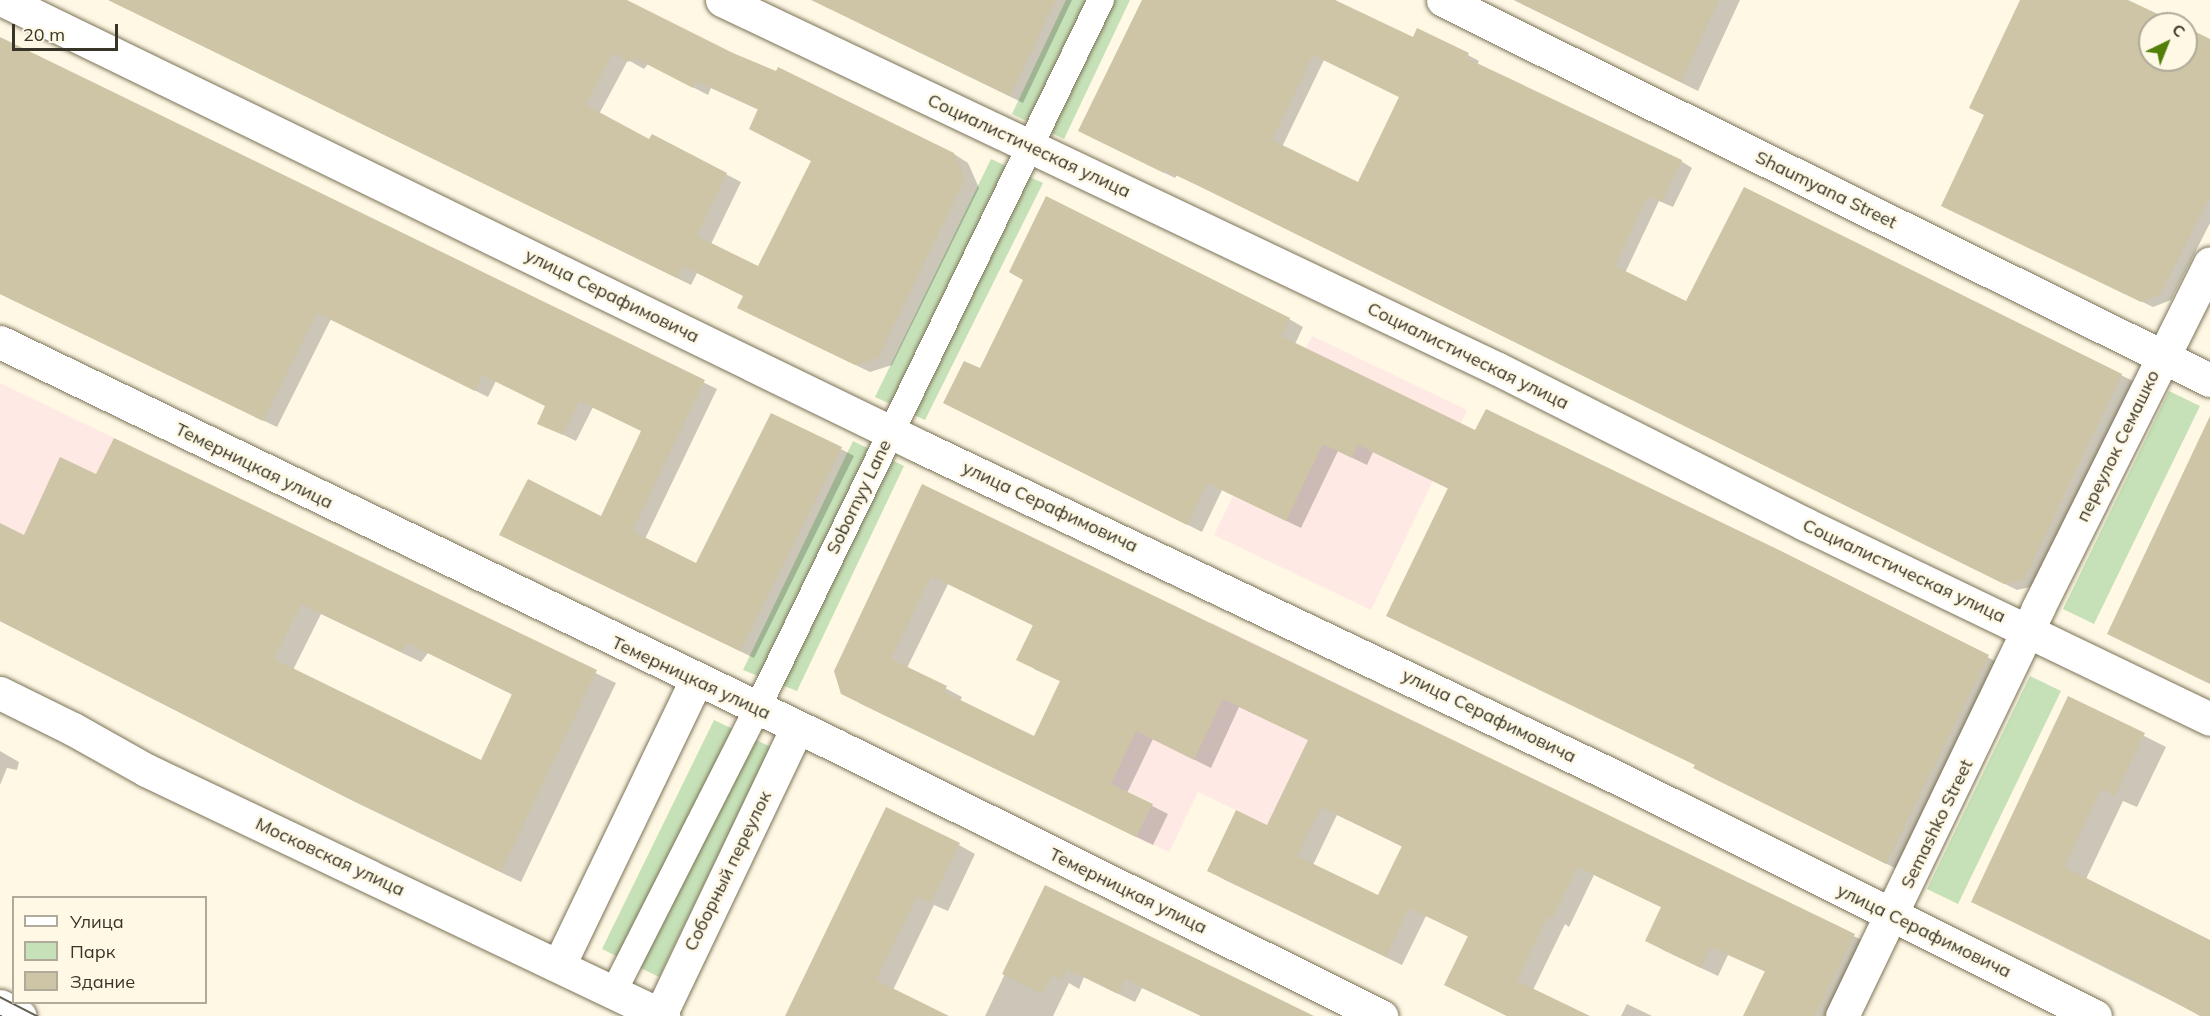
<!DOCTYPE html>
<meta charset="utf-8">
<style>
body{margin:0}
#map{position:relative;width:2210px;height:1016px;overflow:hidden;background:#fef8e5;font-family:Mulish,sans-serif}
div>[style]{position:absolute}
.education>*{inset:0;background:#fee9e4}
.green>*{inset:0;background:#c6e1b7}
.shadow>*{inset:0;background:#0003}
.building>*{inset:0;background:#cec4a6}
.roads{filter:drop-shadow(0 0 2px #7b7257) drop-shadow(0 0 2px #7b7257)}
.pedestrian>*{height:26px;margin:-13px;padding:0 13px;transform-origin:13px;border-radius:13px;background:#fff}
.minor>*{height:33px;margin:-16.5px;padding:0 16.5px;transform-origin:16.5px;border-radius:16.5px;background:#fff}
.tertiary>*{height:33px;margin:-16.5px;padding:0 16.5px;transform-origin:16.5px;border-radius:16.5px;background:#fff}
.tram>*{height:1.5px;margin:-0.75px;padding:0 0.75px;transform-origin:0.75px;border-radius:0.75px;background:#645f52}
span{translate:-50% -50%;white-space:nowrap;text-align:center;line-height:1.15;-webkit-text-stroke:5px #fef8e5;paint-order:stroke}
.street-label{font-size:18px;color:#383428}
.legend{position:absolute;left:12px;top:896px;width:195px;height:108px;box-sizing:border-box;background:#fef8e5;border:2px solid #afaa99;margin:0;padding:8px 10px;list-style:none;font-size:18px;color:#383428}
.legend li{display:flex;align-items:center;gap:12px;height:30px}
.legend b{width:30px;border:2px solid #afaa99}
.north{position:absolute;left:2138px;top:12px;width:60px;height:60px;box-sizing:border-box;background:#fef8e5;border:2px solid #afaa99;border-radius:50%;rotate:43deg;font-size:16px;font-weight:700;line-height:24px;text-align:center;color:#383428}
.north::after{content:'';display:block;margin:auto;width:21px;height:27px;background:#517f08;clip-path:polygon(50% 0,100% 100%,50% 72%,0 100%)}
.scale{position:absolute;left:12px;top:24px;width:106px;height:27px;box-sizing:border-box;border:3px solid #383428;border-top:0;padding-left:8px;font-size:18px;line-height:21px;white-space:nowrap;color:#383428;-webkit-text-stroke:4px #fef8e5;paint-order:stroke}
</style>
<div id="map">
<div class="education">
<i style="clip-path:polygon(1312px 336px,1467px 410px,1371px 610px,1214px 535px)"></i>
<i style="clip-path:polygon(0 383px,114px 438px,19px 631px,0 621px)"></i>
<i style="clip-path:polygon(1212px 623px,1464px 745px,1412px 851px,1321px 807px,1304px 842px,1198px 792px,1169px 852px,1136px 837px,1152px 803px,1111px 784px,1141px 720px,1161px 729px)"></i>
</div>
<div class="green">
<i style="clip-path:polygon(1066px 0,1130px 0,1064px 139px,1012px 114px)"></i>
<i style="clip-path:polygon(991px 159px,1043px 183px,925px 420px,875px 397px)"></i>
<i style="clip-path:polygon(2169px 391px,2200px 406px,2094px 624px,2063px 609px)"></i>
<i style="clip-path:polygon(853px 441px,904px 466px,797px 691px,743px 670px)"></i>
<i style="clip-path:polygon(2030px 676px,2061px 691px,1958px 904px,1927px 889px)"></i>
<i style="clip-path:polygon(714px 720px,771px 747px,659px 977px,602px 949px)"></i>
</div>
<div class="shadow">
<i style="clip-path:polygon(evenodd,109px 0,622px 0,733px 54px,954px 154px,968px 163px,979px 188px,892px 365px,870px 372px,753px 315px,744px 296px,697px 273px,691px 285px,109px 0,628px 60px,644px 69px,648px 64px,708px 95px,711px 88px,759px 110px,812px 161px,759px 268px,711px 244px,741px 182px,652px 136px,650px 141px,599px 114px,628px 60px)"></i>
<i style="clip-path:polygon(825px 0,1072px 0,1023px 103px,861px 24px)"></i>
<i style="clip-path:polygon(evenodd,1143px 0,1332px 0,1413px 39px,1468px 55px,1479px 61px,1477px 65px,1681px 161px,1692px 168px,1673px 207px,1659px 201px,1625px 273px,1687px 303px,1744px 189px,2133px 381px,2035px 586px,2017px 590px,1177px 175px,1175px 178px,1091px 137px,1143px 0,1324px 60px,1400px 97px,1359px 184px,1282px 147px,1324px 60px)"></i>
<i style="clip-path:polygon(1514px 0,1740px 0,1698px 91px)"></i>
<i style="clip-path:polygon(2022px 0,2125px 0,2175px 24px,2150px 24px,2150px 60px,2186px 60px,2186px 29px,2210px 40px,2210px 223px,2171px 300px,2153px 307px,1954px 211px)"></i>
<i style="clip-path:polygon(0 38px,717px 389px,645px 539px,697px 565px,841px 449px,854px 456px,754px 658px,514px 542px,602px 518px,643px 431px,593px 407px,576px 441px,539px 423px,547px 406px,496px 381px,488px 397px,331px 319px,277px 427px,0 294px)"></i>
<i style="clip-path:polygon(1289px 319px,1303px 327px,1295px 344px,1476px 432px,1782px 553px,2003px 665px,1901px 871px,1709px 776px,1695px 768px,1696px 765px,1388px 616px,1449px 489px,1373px 452px,1367px 465px,1338px 451px,1301px 528px,1222px 490px,1202px 532px,945px 403px,980px 370px)"></i>
<i style="clip-path:polygon(evenodd,115px 440px,616px 683px,521px 882px,353px 801px,0 621px,0 525px,24px 537px,97px 476px,115px 440px,321px 614px,421px 662px,428px 653px,513px 695px,482px 762px,293px 670px,321px 614px)"></i>
<i style="clip-path:polygon(evenodd,923px 486px,1870px 944px,1836px 1016px,1745px 1016px,1766px 972px,1728px 955px,1718px 976px,1663px 950px,1647px 940px,1663px 908px,1594px 875px,1569px 927px,1565px 924px,1533px 990px,1586px 1016px,1507px 1016px,1446px 985px,1469px 937px,1426px 916px,1402px 965px,1225px 880px,1209px 870px,1268px 827px,1309px 740px,1239px 707px,1211px 768px,1153px 739px,1127px 793px,1168px 814px,1153px 845px,859px 703px,923px 486px,948px 584px,1034px 626px,1034px 669px,1062px 682px,1035px 738px,960px 701px,962px 697px,907px 668px,948px 584px,923px 486px,1337px 815px,1403px 847px,1379px 897px,1313px 865px,1337px 815px)"></i>
<i style="clip-path:polygon(2069px 698px,2166px 747px,2137px 807px,2123px 801px,2086px 879px,2210px 941px,2210px 1016px,2202px 1016px,1973px 902px)"></i>
<i style="clip-path:polygon(0 751px,19px 762px,17px 770px,7px 768px,0 785px)"></i>
<i style="clip-path:polygon(959px 845px,975px 854px,948px 911px,934px 905px,893px 990px,946px 1016px,798px 1016px)"></i>
<i style="clip-path:polygon(1046px 887px,1310px 1016px,1201px 1016px,1142px 988px,1135px 1002px,1084px 977px,1079px 989px,1069px 983px,1053px 1016px,985px 1016px)"></i>
<i style="clip-path:polygon(1627px 1004px,1652px 1016px,1621px 1016px)"></i>
</div>
<div class="building">
<i style="clip-path:polygon(evenodd,108px 0,627px 0,733px 53px,776px 71px,778px 67px,954px 153px,965px 179px,878px 358px,855px 365px,737px 308px,743px 296px,683px 266px,677px 278px,108px 0,613px 53px,629px 62px,633px 57px,693px 88px,696px 81px,758px 109px,749px 129px,811px 161px,758px 266px,697px 236px,727px 173px,652px 134px,649px 139px,586px 105px,613px 53px)"></i>
<i style="clip-path:polygon(811px 0,1056px 0,1010px 96px)"></i>
<i style="clip-path:polygon(evenodd,1142px 0,1335px 0,1413px 37px,1417px 28px,1469px 53px,1466px 58px,1682px 160px,1662px 202px,1648px 196px,1615px 266px,1686px 301px,1744px 187px,2122px 374px,2024px 580px,2004px 584px,1205px 189px,1165px 170px,1164px 173px,1078px 131px,1142px 0,1313px 55px,1399px 97px,1358px 182px,1272px 140px,1313px 55px)"></i>
<i style="clip-path:polygon(1514px 0,1719px 0,1681px 82px)"></i>
<i style="clip-path:polygon(2020px 0,2128px 0,2179px 24px,2150px 24px,2150px 60px,2186px 60px,2186px 27px,2210px 39px,2210px 196px,2160px 295px,2141px 302px,1941px 206px,1984px 115px,1969px 108px)"></i>
<i style="clip-path:polygon(0 37px,705px 380px,632px 531px,696px 563px,771px 413px,842px 447px,740px 651px,499px 535px,528px 479px,601px 516px,641px 431px,579px 401px,563px 435px,537px 424px,545px 406px,482px 375px,475px 391px,317px 313px,263px 421px,0 294px)"></i>
<i style="clip-path:polygon(1046px 196px,1290px 318px,1281px 336px,1475px 430px,1486px 409px,1783px 552px,1989px 655px,1886px 864px,1693px 768px,1695px 765px,1386px 616px,1448px 488px,1358px 445px,1352px 458px,1323px 444px,1286px 521px,1207px 483px,1187px 525px,943px 403px,964px 361px,980px 368px,1023px 280px,1009px 272px)"></i>
<i style="clip-path:polygon(2210px 416px,2210px 684px,2107px 634px)"></i>
<i style="clip-path:polygon(evenodd,114px 438px,597px 670px,501px 872px,332px 790px,0 621px,0 523px,24px 535px,60px 457px,96px 474px,114px 438px,301px 604px,401px 652px,407px 643px,512px 694px,481px 760px,274px 659px,301px 604px)"></i>
<i style="clip-path:polygon(evenodd,922px 484px,1855px 934px,1815px 1016px,1743px 1016px,1765px 971px,1711px 947px,1701px 968px,1645px 941px,1661px 907px,1578px 867px,1552px 919px,1548px 916px,1517px 981px,1590px 1016px,1507px 1016px,1444px 985px,1468px 936px,1409px 908px,1386px 957px,1207px 871px,1236px 810px,1267px 825px,1308px 740px,1223px 699px,1194px 760px,1136px 731px,1111px 784px,1153px 804px,1136px 837px,841px 694px,834px 671px,922px 484px,931px 576px,1033px 625px,1016px 660px,1060px 681px,1034px 736px,944px 692px,947px 686px,891px 659px,931px 576px,922px 484px,1321px 807px,1402px 846px,1378px 895px,1297px 856px,1321px 807px)"></i>
<i style="clip-path:polygon(2068px 696px,2145px 733px,2115px 796px,2101px 789px,2064px 867px,2210px 940px,2210px 1016px,2200px 1016px,2138px 982px,1971px 902px)"></i>
<i style="clip-path:polygon(886px 807px,960px 843px,931px 903px,917px 896px,876px 980px,949px 1016px,785px 1016px)"></i>
<i style="clip-path:polygon(1045px 885px,1314px 1016px,1201px 1016px,1125px 979px,1118px 994px,1067px 969px,1062px 980px,1052px 975px,1042px 994px,1002px 974px)"></i>
</div>
<div class="roads">
<div class="pedestrian">
<i style="left:614px;top:991px;width:316px;rotate:-63.1deg"></i>
<i style="left:757px;top:709px;width:788px;rotate:-64.12deg"></i>
</div>
<div class="minor">
<i style="left:1443px;top:0;width:856px;rotate:26.36deg"></i>
<i style="left:0;top:693px;width:81px;rotate:26.3deg"></i>
<i style="left:73px;top:729px;width:84px;rotate:29.3deg"></i>
<i style="left:146px;top:770px;width:573px;rotate:25.45deg"></i>
<i style="left:559px;top:965px;width:316px;rotate:-64.3deg"></i>
<i style="left:660px;top:1015px;width:318px;rotate:-64.5deg"></i>
</div>
<div class="tertiary">
<i style="left:3px;top:0;width:1017px;rotate:25.96deg"></i>
<i style="left:917px;top:445px;width:776px;rotate:25.41deg"></i>
<i style="left:1618px;top:778px;width:533px;rotate:26.52deg"></i>
<i style="left:722px;top:0;width:859px;rotate:25.43deg"></i>
<i style="left:1498px;top:369px;width:344px;rotate:26.8deg"></i>
<i style="left:1805px;top:524px;width:449px;rotate:25.7deg"></i>
<i style="left:0;top:342px;width:927px;rotate:25.76deg"></i>
<i style="left:835px;top:745px;width:610px;rotate:26.4deg"></i>
<i style="left:0;top:1006px;width:22px;rotate:27deg"></i>
<i style="left:1842px;top:1016px;width:453px;rotate:-64.3deg"></i>
<i style="left:2038px;top:608px;width:385px;rotate:-63.5deg"></i>
</div>
</div>
<div class="tram">
<i style="left:0;top:997px;width:42px;rotate:27.2deg"></i>
<i style="left:0;top:1016px;width:1px"></i>
</div>
<div class="street-label">
<span style="left:1029px;top:146px;rotate:25deg">Социалистическая улица</span>
<span style="left:1826px;top:190px;rotate:26deg">Shaumyana Street</span>
<span style="left:612px;top:296px;rotate:26deg">улица Серафимовича</span>
<span style="left:1468px;top:356px;rotate:26deg">Социалистическая улица</span>
<span style="left:2118px;top:446px;rotate:-64deg">переулок Семашко</span>
<span style="left:254px;top:466px;rotate:26deg">Темерницкая улица</span>
<span style="left:859px;top:497px;rotate:-64deg">Sobornyy Lane</span>
<span style="left:1050px;top:507px;rotate:25deg">улица Серафимовича</span>
<span style="left:1904px;top:571px;rotate:25deg">Социалистическая улица</span>
<span style="left:691px;top:678px;rotate:25deg">Темерницкая улица</span>
<span style="left:1489px;top:716px;rotate:26deg">улица Серафимовича</span>
<span style="left:1937px;top:824px;rotate:-64deg">Semashko Street</span>
<span style="left:330px;top:857px;rotate:25deg">Московская улица</span>
<span style="left:728px;top:871px;rotate:-64deg">Соборный переулок</span>
<span style="left:1128px;top:891px;rotate:26deg">Темерницкая улица</span>
<span style="left:1924px;top:931px;rotate:26deg">улица Серафимовича</span>
</div>
<ul class="legend">
<li><b style="height:8px;background:#fff"></b>Улица</li>
<li><b style="height:16px;background:#c6e1b7"></b>Парк</li>
<li><b style="height:16px;background:#cec4a6"></b>Здание</li>
</ul>
<div class="north">С</div>
<div class="scale">20 m</div>
</div>
